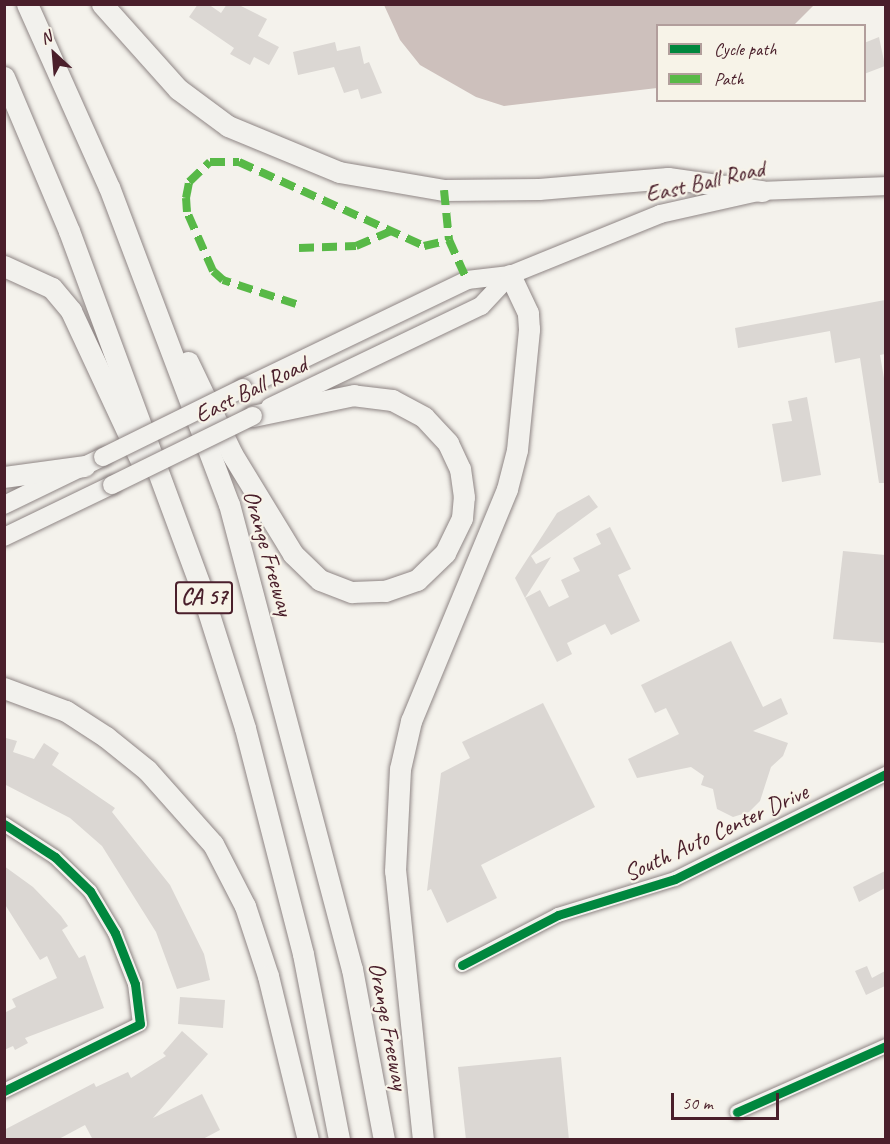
<!DOCTYPE html>
<style>
body{margin:0}
#map{position:relative;width:890px;height:1144px;overflow:hidden;background:#f4f2ec;font-family:Caveat,sans-serif}
div>[style]{position:absolute}
.water>*{inset:0;background:#cdc0bc}
.building>*{inset:0;background:#dbd7d3}
.roads{filter:drop-shadow(0 0 2px #8f8685) drop-shadow(0 0 2px #8f8685)}
.minor>*{height:14px;margin:-7px;padding:0 7px;transform-origin:7px;border-radius:7px;background:#f2f1ed}
.major>*{height:18px;margin:-9px;padding:0 9px;transform-origin:9px;border-radius:9px;background:#f2f1ed}
.highway>*{height:21px;margin:-10.5px;padding:0 10.5px;transform-origin:10.5px;border-radius:10.5px;background:#f2f1ed}
.bridges{filter:drop-shadow(0 0 2px #8f8685) drop-shadow(0 0 2px #8f8685)}
.major-bridge>*{height:18px;margin:-9px;padding:0 9px;transform-origin:9px;border-radius:9px;background:#f2f1ed}
.quiet>*{height:8px;margin-top:-4px;transform-origin:0;background:repeating-linear-gradient(90deg,#58b947 0 15px,transparent 0 23px)}
.cycleway>*{height:9px;margin:-4.5px;padding:0 4.5px;transform-origin:4.5px;border-radius:4.5px;background:#00873e}
span{translate:-50% -50%;white-space:nowrap;text-align:center;line-height:1.15;-webkit-text-stroke:4.5px #f7f3e8;paint-order:stroke}
.shield-label span{padding:2px 4px;background:#f7f3e8;border:2px solid;border-radius:4px;-webkit-text-stroke-width:0}
.shield-label{font-size:22px;color:#4a1f2b;font-weight:700}
.street-label{font-size:24px;color:#4a1f2b}
.frame{position:absolute;inset:0;border:6px solid #4a1f2b;pointer-events:none}
.legend{position:absolute;left:656px;top:24px;width:210px;height:78px;box-sizing:border-box;background:#f7f3e8;border:2px solid #b29e9c;margin:0;padding:8px 10px;list-style:none;font-size:18px;color:#4a1f2b}
.legend li{display:flex;align-items:center;gap:12px;height:30px}
.legend b{width:30px;border:2px solid #b29e9c}
.north{position:absolute;left:24px;top:24px;width:60px;height:60px;-webkit-text-stroke:4px #f7f3e8;paint-order:stroke;rotate:334deg;font-size:16px;font-weight:700;line-height:24px;text-align:center;color:#4a1f2b}
.north::after{content:'';display:block;margin:auto;width:21px;height:27px;background:#4a1f2b;clip-path:polygon(50% 0,100% 100%,50% 72%,0 100%)}
.scale{position:absolute;left:671px;top:1093px;width:108px;height:27px;box-sizing:border-box;border:3px solid #4a1f2b;border-top:0;padding-left:8px;font-size:18px;line-height:21px;white-space:nowrap;color:#4a1f2b;-webkit-text-stroke:4px #f7f3e8;paint-order:stroke}
</style>
<div id="map">
<div class="water">
<i style="clip-path:polygon(384px 5px,814px 5px,794px 25px,658px 26px,657px 88px,504px 106px,476px 97px,420px 65px,400px 40px)"></i>
</div>
<div class="building">
<i style="clip-path:polygon(198px 4px,208px 4px,221px 13px,227px 4px,237px 4px,267px 19px,258px 36px,279px 47px,269px 65px,254px 57px,250px 65px,230px 54px,234px 48px,189px 17px)"></i>
<i style="clip-path:polygon(879px 37px,885px 66px,864px 74px,864px 43px)"></i>
<i style="clip-path:polygon(335px 42px,337px 51px,360px 46px,364px 64px,369px 62px,382px 93px,361px 99px,358px 89px,344px 93px,334px 67px,298px 75px,293px 52px)"></i>
<i style="clip-path:polygon(885px 300px,885px 354px,880px 355px,885px 384px,885px 483px,879px 483px,860px 358px,835px 363px,830px 331px,738px 348px,735px 328px)"></i>
<i style="clip-path:polygon(807px 397px,821px 475px,782px 482px,772px 424px,792px 421px,788px 401px)"></i>
<i style="clip-path:polygon(589px 495px,598px 507px,531px 556px,536px 564px,551px 557px,525px 598px,540px 590px,549px 607px,569px 597px,561px 580px,580px 571px,573px 558px,601px 544px,596px 534px,610px 527px,631px 569px,618px 575px,640px 621px,611px 635px,605px 624px,567px 643px,572px 654px,557px 662px,515px 578px,557px 513px)"></i>
<i style="clip-path:polygon(843px 551px,885px 555px,885px 643px,833px 639px)"></i>
<i style="clip-path:polygon(731px 641px,763px 707px,781px 698px,788px 714px,753px 731px,788px 743px,783px 756px,771px 767px,760px 801px,749px 812px,733px 817px,717px 809px,713px 789px,701px 785px,704px 776px,691px 767px,637px 778px,628px 759px,679px 734px,666px 708px,655px 713px,641px 685px)"></i>
<i style="clip-path:polygon(543px 703px,595px 807px,481px 865px,497px 898px,447px 923px,431px 889px,427px 891px,441px 773px,470px 758px,462px 742px)"></i>
<i style="clip-path:polygon(6px 738px,17px 741px,13px 752px,34px 759px,44px 743px,59px 753px,52px 765px,115px 808px,112px 812px,170px 885px,204px 954px,210px 980px,177px 989px,156px 932px,102px 846px,70px 818px,4px 784px)"></i>
<i style="clip-path:polygon(4px 866px,33px 887px,61px 916px,68px 926px,62px 930px,79px 958px,85px 955px,104px 1008px,25px 1038px,28px 1043px,15px 1050px,13px 1046px,4px 1050px,4px 1013px,16px 1007px,12px 999px,57px 978px,47px 956px,40px 960px,4px 903px)"></i>
<i style="clip-path:polygon(885px 871px,885px 888px,859px 902px,853px 887px)"></i>
<i style="clip-path:polygon(867px 966px,872px 978px,885px 971px,885px 986px,866px 995px,855px 971px)"></i>
<i style="clip-path:polygon(180px 997px,225px 1000px,223px 1028px,178px 1024px)"></i>
<i style="clip-path:polygon(182px 1031px,208px 1054px,153px 1118px,202px 1094px,220px 1130px,201px 1140px,93px 1140px,85px 1125px,57px 1140px,4px 1140px,4px 1130px,94px 1083px,96px 1087px,128px 1072px,131px 1078px,166px 1056px,163px 1053px)"></i>
<i style="clip-path:polygon(561px 1057px,569px 1140px,466px 1140px,458px 1067px)"></i>
</div>
<div class="roads">
<div class="minor">
<i style="left:4px;top:824px;width:61px;rotate:32.9deg"></i>
<i style="left:55px;top:857px;width:49px;rotate:44.2deg"></i>
<i style="left:90px;top:891px;width:49px;rotate:59.2deg"></i>
<i style="left:115px;top:933px;width:55px;rotate:68.6deg"></i>
<i style="left:135px;top:984px;width:40px;rotate:82.9deg"></i>
<i style="left:140px;top:1024px;width:152px;rotate:153.8deg"></i>
<i style="left:462px;top:965px;width:108px;rotate:-27.5deg"></i>
<i style="left:558px;top:915px;width:122px;rotate:-17.1deg"></i>
<i style="left:675px;top:879px;width:236px;rotate:-26.5deg"></i>
<i style="left:737px;top:1112px;width:163px;rotate:-23.9deg"></i>
</div>
<div class="major">
<i style="left:243px;top:388px;width:249px;rotate:-25.7deg"></i>
<i style="left:467px;top:280px;width:43px;rotate:-6.6deg"></i>
<i style="left:510px;top:275px;width:162px;rotate:-22.1deg"></i>
<i style="left:660px;top:214px;width:105px;rotate:-12.7deg"></i>
<i style="left:762px;top:191px;width:124px;rotate:-2.3deg"></i>
<i style="left:270px;top:407px;width:234px;rotate:-25.6deg"></i>
<i style="left:481px;top:306px;width:42px;rotate:-46.9deg"></i>
<i style="left:4px;top:505px;width:110px;rotate:-25.9deg"></i>
<i style="left:4px;top:537px;width:120px;rotate:-25.7deg"></i>
</div>
<div class="highway">
<i style="left:27px;top:4px;width:201px;rotate:65.9deg"></i>
<i style="left:109px;top:187px;width:339px;rotate:69.3deg"></i>
<i style="left:229px;top:504px;width:481px;rotate:75.2deg"></i>
<i style="left:352px;top:969px;width:174px;rotate:79.4deg"></i>
<i style="left:102px;top:4px;width:114px;rotate:48.2deg"></i>
<i style="left:178px;top:89px;width:62px;rotate:36.5deg"></i>
<i style="left:228px;top:126px;width:120px;rotate:22.5deg"></i>
<i style="left:339px;top:172px;width:107px;rotate:9.7deg"></i>
<i style="left:444px;top:190px;width:95px;rotate:-0.6deg"></i>
<i style="left:539px;top:189px;width:129px;rotate:-4.9deg"></i>
<i style="left:668px;top:178px;width:95px;rotate:7.9deg"></i>
<i style="left:4px;top:77px;width:167px;rotate:67.1deg"></i>
<i style="left:69px;top:231px;width:378px;rotate:69.7deg"></i>
<i style="left:200px;top:586px;width:149px;rotate:72.4deg"></i>
<i style="left:245px;top:728px;width:233px;rotate:75.6deg"></i>
<i style="left:303px;top:954px;width:189px;rotate:79deg"></i>
<i style="left:4px;top:266px;width:53px;rotate:24.6deg"></i>
<i style="left:52px;top:288px;width:30px;rotate:50deg"></i>
<i style="left:71px;top:311px;width:163px;rotate:65deg"></i>
<i style="left:188px;top:362px;width:102px;rotate:64.4deg"></i>
<i style="left:232px;top:454px;width:117px;rotate:58.6deg"></i>
<i style="left:293px;top:554px;width:37px;rotate:44deg"></i>
<i style="left:320px;top:580px;width:34px;rotate:21deg"></i>
<i style="left:352px;top:592px;width:33px;rotate:-2deg"></i>
<i style="left:385px;top:591px;width:34px;rotate:-19deg"></i>
<i style="left:417px;top:580px;width:39px;rotate:-44deg"></i>
<i style="left:445px;top:553px;width:39px;rotate:-64deg"></i>
<i style="left:462px;top:518px;width:21px;rotate:-85deg"></i>
<i style="left:464px;top:497px;width:28px;rotate:-98deg"></i>
<i style="left:460px;top:469px;width:29px;rotate:-115deg"></i>
<i style="left:448px;top:443px;width:35px;rotate:-133deg"></i>
<i style="left:424px;top:417px;width:36px;rotate:-152deg"></i>
<i style="left:392px;top:400px;width:38px;rotate:-173deg"></i>
<i style="left:354px;top:395px;width:103px;rotate:168.3deg"></i>
<i style="left:4px;top:477px;width:81px;rotate:-7.8deg"></i>
<i style="left:4px;top:688px;width:66px;rotate:20.4deg"></i>
<i style="left:66px;top:711px;width:48px;rotate:33deg"></i>
<i style="left:106px;top:737px;width:53px;rotate:38.8deg"></i>
<i style="left:147px;top:770px;width:99px;rotate:48.3deg"></i>
<i style="left:213px;top:844px;width:70px;rotate:62.7deg"></i>
<i style="left:245px;top:906px;width:74px;rotate:71.8deg"></i>
<i style="left:268px;top:976px;width:169px;rotate:76.3deg"></i>
<i style="left:423px;top:1140px;width:270px;rotate:-95.9deg"></i>
<i style="left:395px;top:871px;width:102px;rotate:-87.2deg"></i>
<i style="left:400px;top:769px;width:49px;rotate:-77.1deg"></i>
<i style="left:411px;top:721px;width:251px;rotate:-67.5deg"></i>
<i style="left:507px;top:489px;width:40px;rotate:-75.6deg"></i>
<i style="left:517px;top:450px;width:122px;rotate:-84.3deg"></i>
<i style="left:529px;top:329px;width:16px;rotate:-94deg"></i>
<i style="left:528px;top:313px;width:42px;rotate:-115.3deg"></i>
</div>
</div>
<div class="bridges">
<div class="major-bridge">
<i style="left:103px;top:457px;width:156px;rotate:-26.2deg"></i>
<i style="left:112px;top:485px;width:157px;rotate:-26.1deg"></i>
</div>
</div>
<div class="quiet">
<i style="left:444px;top:190px;width:50px;rotate:84.3deg"></i>
<i style="left:449px;top:240px;width:44px;rotate:65.8deg"></i>
<i style="left:299px;top:248px;width:57px;rotate:-2deg"></i>
<i style="left:356px;top:246px;width:38px;rotate:-23deg"></i>
<i style="left:296px;top:304px;width:77px;rotate:-161.8deg"></i>
<i style="left:223px;top:280px;width:13px;rotate:-138deg"></i>
<i style="left:213px;top:271px;width:64px;rotate:-113.8deg"></i>
<i style="left:187px;top:212px;width:14px;rotate:-94deg"></i>
<i style="left:186px;top:198px;width:16px;rotate:-79deg"></i>
<i style="left:189px;top:182px;width:29px;rotate:-44deg"></i>
<i style="left:210px;top:162px;width:29px"></i>
<i style="left:239px;top:162px;width:203px;rotate:24.4deg"></i>
<i style="left:424px;top:246px;width:26px;rotate:-13deg"></i>
</div>
<div class="cycleway">
<i style="left:4px;top:824px;width:61px;rotate:32.9deg"></i>
<i style="left:55px;top:857px;width:49px;rotate:44.2deg"></i>
<i style="left:90px;top:891px;width:49px;rotate:59.2deg"></i>
<i style="left:115px;top:933px;width:55px;rotate:68.6deg"></i>
<i style="left:135px;top:984px;width:40px;rotate:82.9deg"></i>
<i style="left:140px;top:1024px;width:152px;rotate:153.8deg"></i>
<i style="left:462px;top:965px;width:108px;rotate:-27.5deg"></i>
<i style="left:558px;top:915px;width:122px;rotate:-17.1deg"></i>
<i style="left:675px;top:879px;width:236px;rotate:-26.5deg"></i>
<i style="left:737px;top:1112px;width:163px;rotate:-23.9deg"></i>
</div>
<div class="shield-label">
<span style="left:204px;top:598px">CA 57</span>
</div>
<div class="street-label">
<span style="left:705px;top:182px;rotate:-13deg">East Ball Road</span>
<span style="left:251px;top:390px;rotate:-26deg">East Ball Road</span>
<span style="left:268px;top:553px;rotate:74deg">Orange Freeway</span>
<span style="left:716px;top:833px;rotate:-25deg">South Auto Center Drive</span>
<span style="left:388px;top:1026px;rotate:79deg">Orange Freeway</span>
</div>
<div class="frame"></div>
<ul class="legend">
<li><b style="height:8px;background:#00873e"></b>Cycle path</li>
<li><b style="height:8px;background:#58b947"></b>Path</li>
</ul>
<div class="north">N</div>
<div class="scale">50 m</div>
</div>
